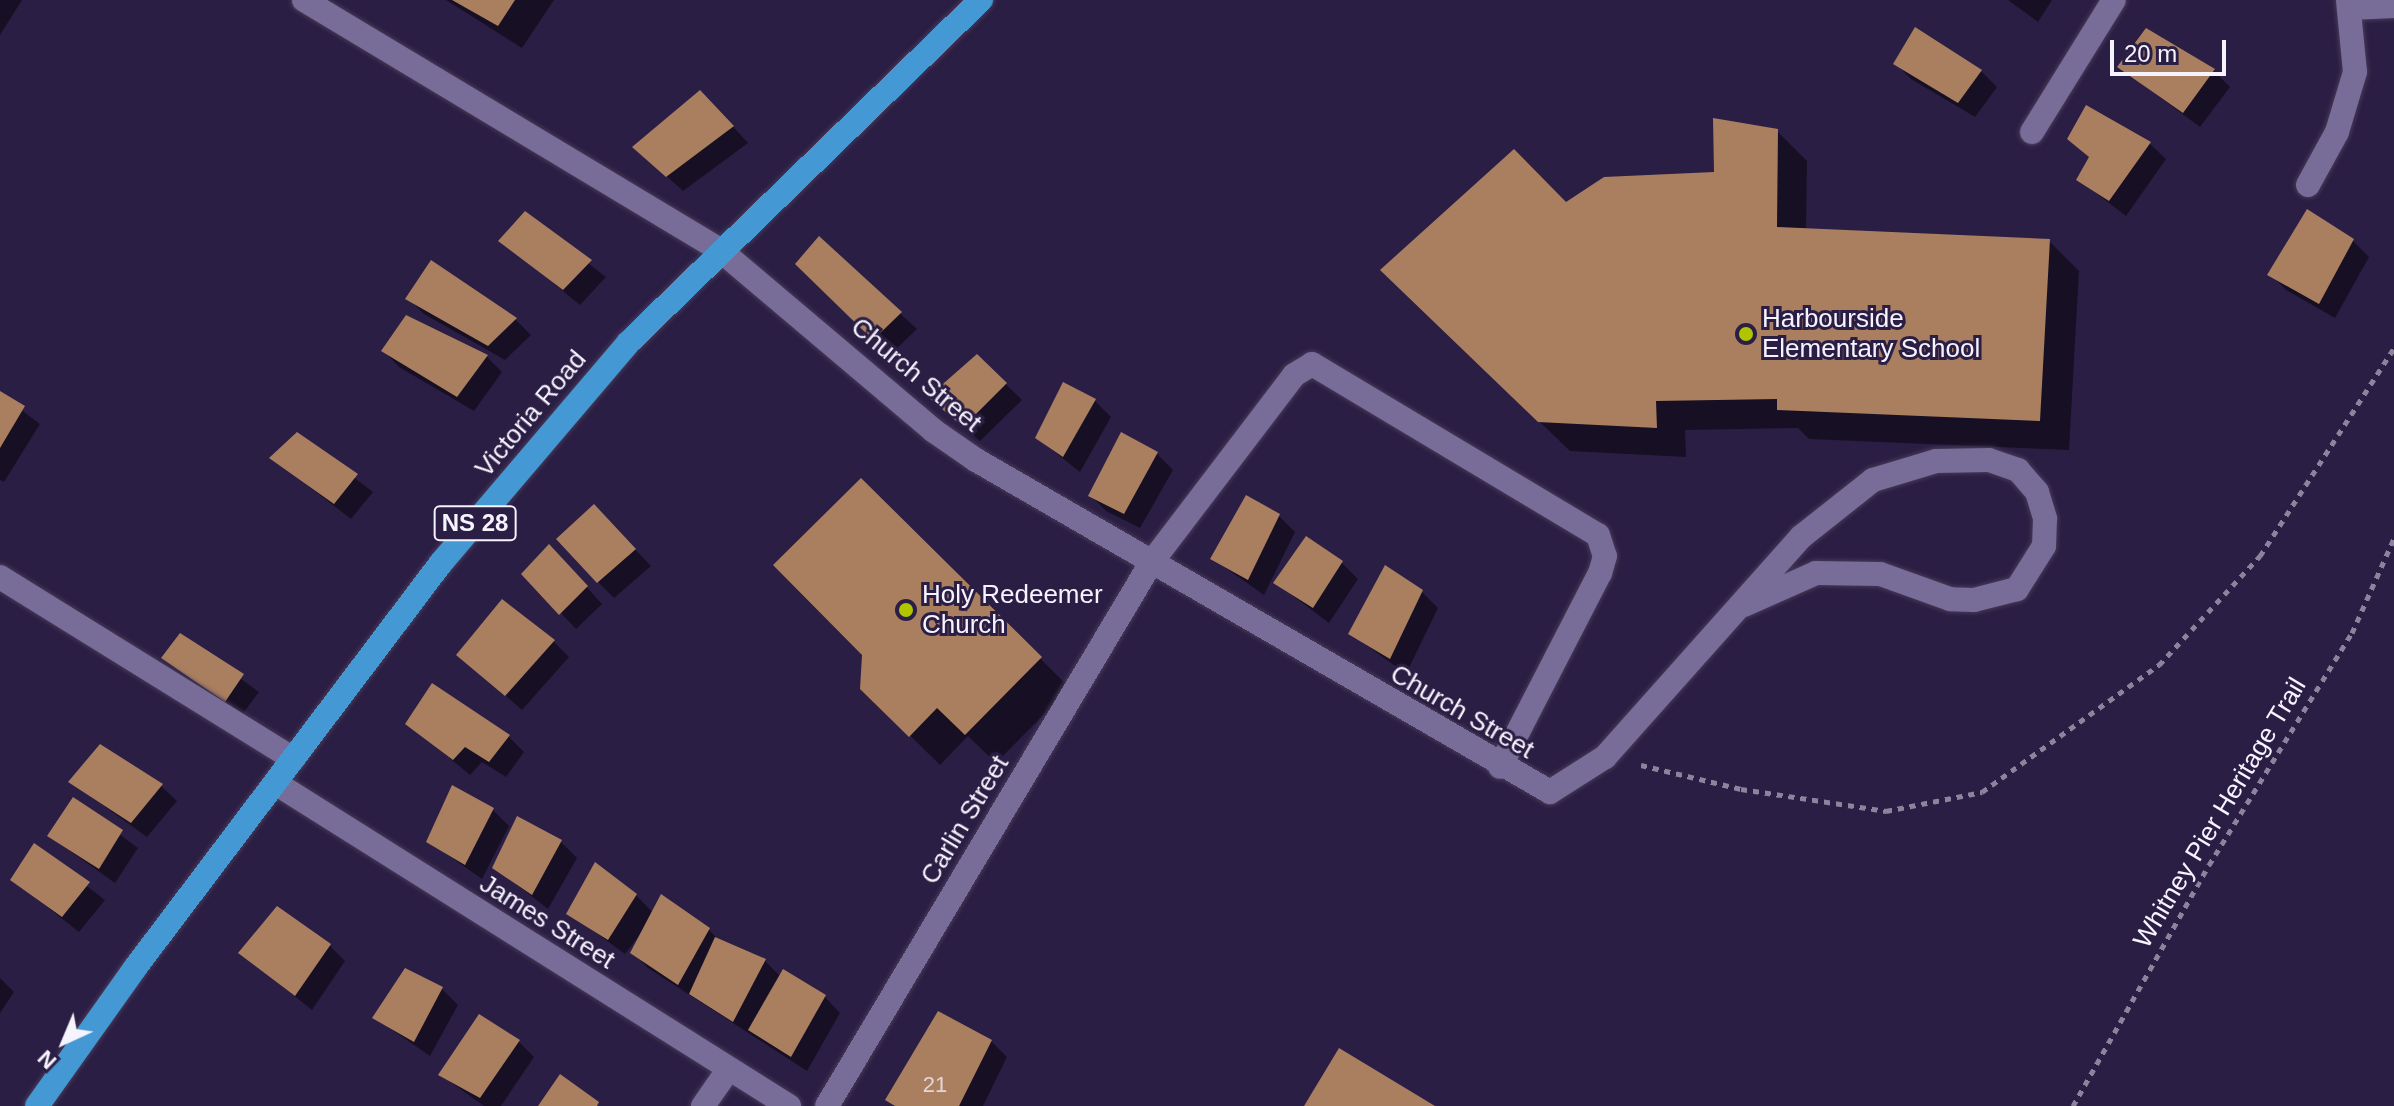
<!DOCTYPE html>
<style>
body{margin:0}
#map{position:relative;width:2394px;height:1106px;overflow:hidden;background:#2b1e44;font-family:Helvetica,sans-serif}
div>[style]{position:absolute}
.shadow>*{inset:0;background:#0007}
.building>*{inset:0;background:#aa7f60}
.path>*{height:5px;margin-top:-2.5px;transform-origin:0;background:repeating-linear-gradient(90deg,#8c849d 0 6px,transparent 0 12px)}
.roads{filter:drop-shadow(0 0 2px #463a58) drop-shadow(0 0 2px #463a58)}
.minor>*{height:24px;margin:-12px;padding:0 12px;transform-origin:12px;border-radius:12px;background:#786c98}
.major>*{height:24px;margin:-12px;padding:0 12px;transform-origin:12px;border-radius:12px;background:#4498d4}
.dots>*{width:22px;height:22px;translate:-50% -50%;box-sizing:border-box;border:4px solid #2b1e44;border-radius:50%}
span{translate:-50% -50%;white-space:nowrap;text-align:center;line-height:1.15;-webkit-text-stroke:6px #2b1e44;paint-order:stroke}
.number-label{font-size:22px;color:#e2d6d6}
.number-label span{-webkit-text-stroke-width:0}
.shield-label span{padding:2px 6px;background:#2b1e44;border:2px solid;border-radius:6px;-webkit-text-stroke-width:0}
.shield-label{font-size:24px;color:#f5f3fd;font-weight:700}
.poi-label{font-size:26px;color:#f5f3fd}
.left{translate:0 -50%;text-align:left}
.street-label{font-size:26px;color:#f5f3fd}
.north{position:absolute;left:24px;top:1002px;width:80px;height:80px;-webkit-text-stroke:6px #2b1e44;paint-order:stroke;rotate:224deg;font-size:22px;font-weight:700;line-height:32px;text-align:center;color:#f5f3fd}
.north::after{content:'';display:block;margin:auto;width:28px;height:36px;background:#f5f3fd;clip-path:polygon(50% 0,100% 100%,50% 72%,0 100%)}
.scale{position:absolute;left:2110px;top:40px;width:116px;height:36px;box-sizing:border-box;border:4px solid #f5f3fd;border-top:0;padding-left:10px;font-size:24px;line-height:28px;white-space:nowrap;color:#f5f3fd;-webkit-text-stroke:6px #2b1e44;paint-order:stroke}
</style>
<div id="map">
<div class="shadow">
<i style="clip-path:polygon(0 0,22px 0,0 35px)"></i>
<i style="clip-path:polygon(446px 0,554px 0,522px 48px)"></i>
<i style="clip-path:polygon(2008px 0,2052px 0,2038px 22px)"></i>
<i style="clip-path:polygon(2147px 31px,2214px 71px,2230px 87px,2200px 127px,2119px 67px)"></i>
<i style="clip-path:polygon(1895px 63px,1981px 71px,1997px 87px,1975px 117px,1911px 79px)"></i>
<i style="clip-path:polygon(716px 108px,748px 143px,683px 191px,651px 162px)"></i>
<i style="clip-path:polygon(2087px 108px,2150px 144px,2166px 159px,2126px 216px,2078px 179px,2091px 159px,2069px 139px)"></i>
<i style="clip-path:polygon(1777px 131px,1807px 161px,1806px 230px,2049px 241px,2079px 271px,2069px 450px,1809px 439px,1798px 428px,1685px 430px,1686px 457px,1570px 451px,1412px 299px,1566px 204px,1716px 174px)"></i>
<i style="clip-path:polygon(525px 214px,606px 277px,580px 305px,501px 240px)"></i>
<i style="clip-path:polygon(819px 239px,917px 329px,890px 355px,798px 264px)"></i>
<i style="clip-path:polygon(2353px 241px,2369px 257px,2335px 318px,2286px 290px,2270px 274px)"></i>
<i style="clip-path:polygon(408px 298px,515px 319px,531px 335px,505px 360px,424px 314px)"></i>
<i style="clip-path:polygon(384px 351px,486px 356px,502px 372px,474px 411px,399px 367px)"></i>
<i style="clip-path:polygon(977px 356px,1022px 400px,980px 441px,947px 413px)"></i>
<i style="clip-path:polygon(1064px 385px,1095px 401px,1111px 417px,1080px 472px,1037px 438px)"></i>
<i style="clip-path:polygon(0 394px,40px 424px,4px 482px,0 480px)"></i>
<i style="clip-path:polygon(297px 434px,373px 492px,351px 519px,272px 458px)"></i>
<i style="clip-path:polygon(1157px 454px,1173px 470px,1140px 528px,1106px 511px,1090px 495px)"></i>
<i style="clip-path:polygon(861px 481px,1070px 688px,996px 763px,968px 736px,940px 765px,862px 688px)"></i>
<i style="clip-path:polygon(1279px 516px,1295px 532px,1264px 595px,1213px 559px)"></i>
<i style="clip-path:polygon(609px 522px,651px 566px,614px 598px,598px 582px)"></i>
<i style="clip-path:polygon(565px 563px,602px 604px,576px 629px,561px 613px)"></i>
<i style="clip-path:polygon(1342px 563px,1358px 579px,1329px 623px,1276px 583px)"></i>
<i style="clip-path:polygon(1422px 592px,1438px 608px,1406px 674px,1350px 633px)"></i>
<i style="clip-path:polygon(180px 635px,259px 692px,241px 716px,164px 658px)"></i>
<i style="clip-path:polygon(553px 641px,569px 657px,522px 710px,459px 655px)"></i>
<i style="clip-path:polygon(407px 723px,509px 737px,524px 752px,506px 777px,482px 762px,470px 775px)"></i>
<i style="clip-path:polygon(71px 782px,161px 786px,177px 801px,147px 837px)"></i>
<i style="clip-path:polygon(453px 787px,493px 810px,509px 826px,482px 879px,428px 841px)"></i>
<i style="clip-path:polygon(73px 800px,138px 848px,115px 883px,49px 836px)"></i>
<i style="clip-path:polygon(518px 819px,561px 842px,577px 858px,548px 909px,495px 868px)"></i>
<i style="clip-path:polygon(34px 846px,105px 900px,79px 932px,13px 880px)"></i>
<i style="clip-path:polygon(636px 895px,653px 913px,709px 930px,721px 942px,765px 961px,781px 977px,825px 997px,840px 1013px,807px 1071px,648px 968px,632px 952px,645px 928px,625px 954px,569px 913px)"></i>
<i style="clip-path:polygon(329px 945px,345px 961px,312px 1010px,241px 953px)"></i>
<i style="clip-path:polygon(405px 970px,442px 989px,458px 1005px,430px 1056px,375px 1018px)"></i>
<i style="clip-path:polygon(0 978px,14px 992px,0 1013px)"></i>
<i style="clip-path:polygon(518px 1041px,534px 1057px,501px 1106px,484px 1106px,441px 1075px)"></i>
<i style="clip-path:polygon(991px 1041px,1007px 1057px,983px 1106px,894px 1106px,887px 1099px)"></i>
</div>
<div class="building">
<i style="clip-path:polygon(452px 0,515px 0,498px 26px)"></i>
<i style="clip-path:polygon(1915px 27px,1982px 70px,1958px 103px,1893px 64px)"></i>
<i style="clip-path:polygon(2146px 28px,2215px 69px,2183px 113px,2117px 67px)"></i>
<i style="clip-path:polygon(700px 90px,734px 126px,666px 177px,632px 147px)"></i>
<i style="clip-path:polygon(2086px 105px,2151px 142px,2109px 201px,2076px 180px,2089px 157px,2067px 139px)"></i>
<i style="clip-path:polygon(1713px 118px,1778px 129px,1777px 227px,2050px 239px,2040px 421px,1777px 410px,1777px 399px,1656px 401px,1657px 428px,1538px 422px,1380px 270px,1514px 149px,1566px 202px,1604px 177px,1714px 172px)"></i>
<i style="clip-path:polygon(2307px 209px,2354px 239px,2319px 304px,2267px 275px)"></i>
<i style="clip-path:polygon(525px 211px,592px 260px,563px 290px,498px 241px)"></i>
<i style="clip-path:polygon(819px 236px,902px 312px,873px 340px,795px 264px)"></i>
<i style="clip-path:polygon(431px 260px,517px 318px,488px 346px,405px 299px)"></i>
<i style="clip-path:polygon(406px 315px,488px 355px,457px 397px,381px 351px)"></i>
<i style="clip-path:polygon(977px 354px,1007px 383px,963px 427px,928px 397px)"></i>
<i style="clip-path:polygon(1063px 382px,1096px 399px,1063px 457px,1035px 438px)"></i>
<i style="clip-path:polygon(0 391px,25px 406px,0 448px)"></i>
<i style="clip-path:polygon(297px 432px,358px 474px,334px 504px,269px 458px)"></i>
<i style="clip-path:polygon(1121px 432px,1158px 452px,1124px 514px,1088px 496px)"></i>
<i style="clip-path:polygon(861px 478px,1042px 657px,965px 735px,937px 708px,909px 737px,860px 689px,862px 655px,773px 565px)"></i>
<i style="clip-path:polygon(1246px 495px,1280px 514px,1248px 580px,1210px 559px)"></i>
<i style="clip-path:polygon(594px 504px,636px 549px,597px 583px,556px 539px)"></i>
<i style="clip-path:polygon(1306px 536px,1343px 561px,1313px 608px,1273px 583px)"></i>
<i style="clip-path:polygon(549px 544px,588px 586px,559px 615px,521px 574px)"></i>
<i style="clip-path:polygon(1385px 565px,1423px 590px,1390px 659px,1348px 634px)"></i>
<i style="clip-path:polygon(502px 599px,555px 640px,505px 696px,456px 655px)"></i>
<i style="clip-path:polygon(180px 633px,244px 674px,225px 702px,161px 658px)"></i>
<i style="clip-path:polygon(432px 683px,510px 735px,489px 762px,465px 747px,453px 760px,405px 724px)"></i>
<i style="clip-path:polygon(100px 744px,163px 784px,131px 823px,68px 782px)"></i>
<i style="clip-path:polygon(452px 785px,494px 808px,465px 865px,426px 842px)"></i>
<i style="clip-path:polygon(73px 797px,123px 830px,99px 869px,47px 836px)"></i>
<i style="clip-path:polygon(517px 816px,562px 840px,532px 895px,492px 868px)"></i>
<i style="clip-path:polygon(34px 843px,90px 882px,62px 917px,10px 880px)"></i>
<i style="clip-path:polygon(595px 862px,637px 894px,608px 940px,566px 914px)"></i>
<i style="clip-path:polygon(661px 894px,710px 928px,678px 985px,630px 953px)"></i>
<i style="clip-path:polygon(277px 906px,331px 944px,295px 996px,238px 953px)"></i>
<i style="clip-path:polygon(715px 937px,766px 959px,733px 1022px,689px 994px)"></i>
<i style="clip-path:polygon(405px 968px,443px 987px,414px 1042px,372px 1018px)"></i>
<i style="clip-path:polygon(783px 969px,826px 995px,791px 1057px,748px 1030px)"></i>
<i style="clip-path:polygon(938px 1011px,992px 1040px,959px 1106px,895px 1106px,885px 1100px)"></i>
<i style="clip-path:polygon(479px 1014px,520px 1040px,480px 1098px,438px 1075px)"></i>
<i style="clip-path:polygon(1339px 1048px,1435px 1106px,1304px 1106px)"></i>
<i style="clip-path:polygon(560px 1074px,599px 1102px,597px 1106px,538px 1106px)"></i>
</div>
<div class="path">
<i style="left:1641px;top:765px;width:103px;rotate:13.5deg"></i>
<i style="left:1741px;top:789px;width:147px;rotate:8.6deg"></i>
<i style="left:1886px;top:811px;width:98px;rotate:-11.2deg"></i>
<i style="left:1982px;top:792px;width:218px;rotate:-35.7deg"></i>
<i style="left:2159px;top:665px;width:149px;rotate:-47.2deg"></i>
<i style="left:2260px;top:556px;width:247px;rotate:-57.2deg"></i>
<i style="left:2073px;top:1106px;width:277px;rotate:-60.6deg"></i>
<i style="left:2209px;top:865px;width:273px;rotate:-58.4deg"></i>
<i style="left:2352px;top:633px;width:104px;rotate:-66.1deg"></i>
</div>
<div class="roads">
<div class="minor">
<i style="left:304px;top:0;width:485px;rotate:31deg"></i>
<i style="left:720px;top:250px;width:280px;rotate:40.2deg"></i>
<i style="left:934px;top:431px;width:51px;rotate:34.6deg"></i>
<i style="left:976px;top:460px;width:663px;rotate:30.04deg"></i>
<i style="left:1550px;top:792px;width:65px;rotate:-32.5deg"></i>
<i style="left:1605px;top:757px;width:295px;rotate:-48.3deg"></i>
<i style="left:1801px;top:537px;width:92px;rotate:-38.4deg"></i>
<i style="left:1873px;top:480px;width:66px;rotate:-16.8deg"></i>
<i style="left:1936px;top:461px;width:53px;rotate:-1.1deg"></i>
<i style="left:1989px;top:460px;width:31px;rotate:19deg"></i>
<i style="left:2018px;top:470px;width:29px;rotate:49deg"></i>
<i style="left:2037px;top:492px;width:28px;rotate:73deg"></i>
<i style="left:2045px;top:519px;width:27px;rotate:92deg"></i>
<i style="left:2044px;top:546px;width:51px;rotate:122.1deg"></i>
<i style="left:2017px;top:589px;width:44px;rotate:165.7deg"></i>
<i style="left:1974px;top:600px;width:24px;rotate:-178deg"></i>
<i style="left:1950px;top:599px;width:74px;rotate:-160.3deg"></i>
<i style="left:1880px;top:574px;width:64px;rotate:-179.1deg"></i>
<i style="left:1816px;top:573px;width:79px;rotate:156deg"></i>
<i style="left:2350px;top:8px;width:44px;rotate:-2.6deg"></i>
<i style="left:2032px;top:132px;width:155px;rotate:-58.2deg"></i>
<i style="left:2308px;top:185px;width:60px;rotate:-61.3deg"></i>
<i style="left:2337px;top:132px;width:63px;rotate:-73.3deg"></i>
<i style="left:2355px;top:72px;width:72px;rotate:-95.6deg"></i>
<i style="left:0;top:577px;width:345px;rotate:31.8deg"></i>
<i style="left:277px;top:784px;width:605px;rotate:32.17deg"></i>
<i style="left:703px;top:1106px;width:44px;rotate:-55.2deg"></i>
<i style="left:827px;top:1106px;width:632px;rotate:-59.18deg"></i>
<i style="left:1151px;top:563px;width:236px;rotate:-52.7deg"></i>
<i style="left:1294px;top:375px;width:21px;rotate:-31deg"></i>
<i style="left:1312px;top:364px;width:333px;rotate:30.9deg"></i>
<i style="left:1598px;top:535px;width:22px;rotate:72deg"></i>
<i style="left:1605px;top:556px;width:18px;rotate:106deg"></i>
<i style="left:1600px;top:573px;width:218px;rotate:117.3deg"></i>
</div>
<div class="major">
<i style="left:37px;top:1106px;width:169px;rotate:-54.6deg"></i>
<i style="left:135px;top:968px;width:508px;rotate:-52.93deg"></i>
<i style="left:441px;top:563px;width:290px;rotate:-49.6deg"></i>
<i style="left:629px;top:342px;width:491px;rotate:-44.2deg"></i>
</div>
</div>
<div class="dots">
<i style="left:1746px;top:334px;background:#b0c500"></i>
<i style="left:906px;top:610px;background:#b0c500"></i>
</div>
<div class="number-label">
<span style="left:935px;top:1085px">21</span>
</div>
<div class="shield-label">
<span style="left:475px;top:523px">NS 28</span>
</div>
<div class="poi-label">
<span class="left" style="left:1762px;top:334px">Harbourside<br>Elementary School</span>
<span class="left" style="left:922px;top:610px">Holy Redeemer<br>Church</span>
</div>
<div class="street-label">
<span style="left:916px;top:375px;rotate:40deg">Church Street</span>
<span style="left:531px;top:414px;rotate:-50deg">Victoria Road</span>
<span style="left:1462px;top:712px;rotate:30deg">Church Street</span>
<span style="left:2220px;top:813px;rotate:-59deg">Whitney Pier Heritage Trail</span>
<span style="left:965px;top:820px;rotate:-59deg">Carlin Street</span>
<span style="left:547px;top:922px;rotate:32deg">James Street</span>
</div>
<div class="north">N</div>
<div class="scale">20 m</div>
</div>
